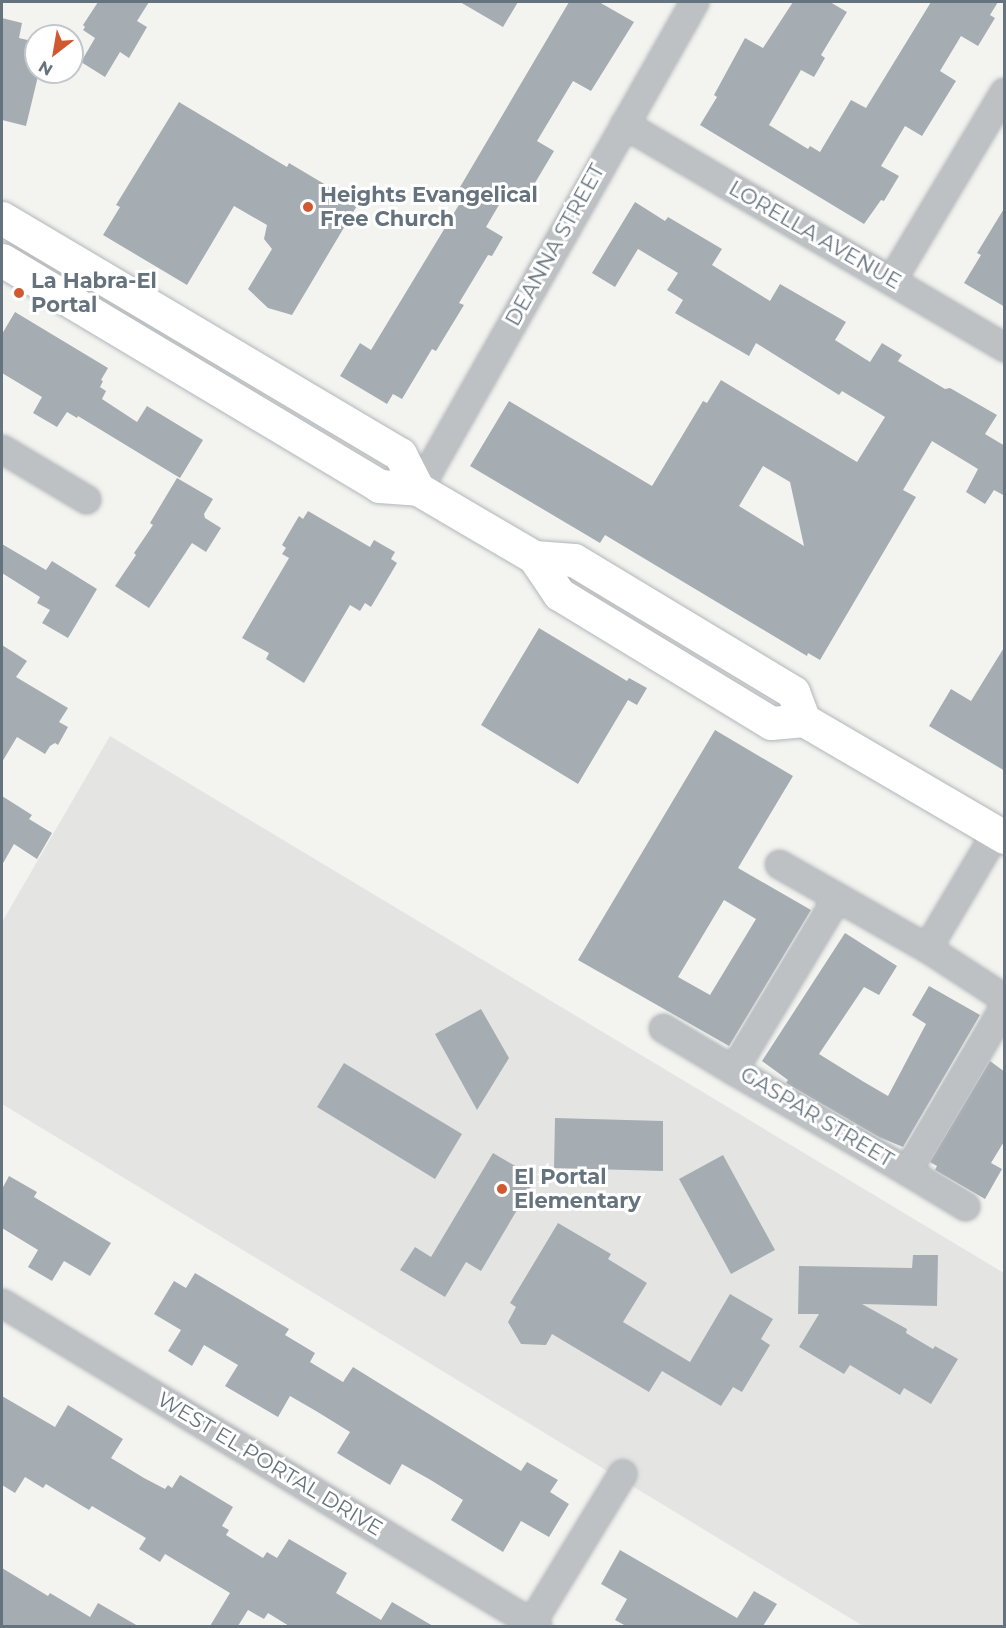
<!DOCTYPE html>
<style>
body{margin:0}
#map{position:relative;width:1006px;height:1628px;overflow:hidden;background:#f3f4f0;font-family:Montserrat,sans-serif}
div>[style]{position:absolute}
.built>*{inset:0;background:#e4e5e3}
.building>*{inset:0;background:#a6adb2}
.roads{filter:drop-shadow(0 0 2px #b2b6ba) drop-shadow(0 0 2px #b2b6ba)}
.street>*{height:27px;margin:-13.5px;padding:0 13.5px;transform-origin:13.5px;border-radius:13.5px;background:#bdc1c4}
.secondary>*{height:33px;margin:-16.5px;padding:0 16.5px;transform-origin:16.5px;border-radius:16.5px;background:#fff}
.dots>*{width:16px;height:16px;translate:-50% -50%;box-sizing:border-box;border:3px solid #fff;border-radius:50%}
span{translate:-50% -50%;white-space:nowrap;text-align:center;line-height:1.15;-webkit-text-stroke:6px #fff;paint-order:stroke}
.poi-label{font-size:21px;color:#65737e;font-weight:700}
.left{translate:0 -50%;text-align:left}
.street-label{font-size:21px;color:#65737e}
.frame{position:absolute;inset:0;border:3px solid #65737e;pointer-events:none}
.north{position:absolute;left:24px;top:24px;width:60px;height:60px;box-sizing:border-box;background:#fff;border:2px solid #c1c7cb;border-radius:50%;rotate:211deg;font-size:16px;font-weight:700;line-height:24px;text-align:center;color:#65737e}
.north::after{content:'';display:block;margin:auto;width:21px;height:27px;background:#d15932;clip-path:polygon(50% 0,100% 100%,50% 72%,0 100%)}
</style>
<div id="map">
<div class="built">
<i style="clip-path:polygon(110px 736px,1004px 1273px,1004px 1626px,863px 1626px,2px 1104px,2px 922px)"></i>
</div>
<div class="building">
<i style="clip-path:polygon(98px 2px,149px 2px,137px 21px,147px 27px,129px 58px,120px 52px,105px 77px,81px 62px,95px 38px,83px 30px,85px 27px,83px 25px)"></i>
<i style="clip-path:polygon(460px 2px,518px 2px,503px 27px)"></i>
<i style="clip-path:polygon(569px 2px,599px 2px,634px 22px,591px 91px,573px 81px,537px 141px,554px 151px,523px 203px,506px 193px,486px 227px,503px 237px,492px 256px,488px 255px,459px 303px,464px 305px,436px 351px,432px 349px,402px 399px,393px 394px,387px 404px,340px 376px,360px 343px,371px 350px,460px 203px,453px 199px)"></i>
<i style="clip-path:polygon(793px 2px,830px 2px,847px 12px,821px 55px,825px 58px,814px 77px,801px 70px,769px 125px,808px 149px,810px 146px,820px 152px,851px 100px,866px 108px,931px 2px,998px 2px,990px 15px,995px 18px,978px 46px,961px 36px,940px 71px,956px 81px,922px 136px,905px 126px,881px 166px,899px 176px,884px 201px,881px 200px,864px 224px,700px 125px,717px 97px,714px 95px,745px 38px,763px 48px)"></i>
<i style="clip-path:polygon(2px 18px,22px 23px,19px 38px,36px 42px,36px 72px,39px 72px,26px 126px,2px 120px)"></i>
<i style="clip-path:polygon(179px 102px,287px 167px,289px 163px,358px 204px,292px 315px,268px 308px,248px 289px,272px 249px,264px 239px,267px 225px,234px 206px,187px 285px,103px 235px,120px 207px,116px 205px)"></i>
<i style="clip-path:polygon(evenodd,635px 202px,665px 221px,668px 217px,722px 249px,712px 265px,770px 301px,780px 284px,846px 322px,835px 340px,870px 362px,882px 343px,902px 355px,898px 361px,945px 389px,950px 388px,997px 415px,985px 434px,1005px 446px,1005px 496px,994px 490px,985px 504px,966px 492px,978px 469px,932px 441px,903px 490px,916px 497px,820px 660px,808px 653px,807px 656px,605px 535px,600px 543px,470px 466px,509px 401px,652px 486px,703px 401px,707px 403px,721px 380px,857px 462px,885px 417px,842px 391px,839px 395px,756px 343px,749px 356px,675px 313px,683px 300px,667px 290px,678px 273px,638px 249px,615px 287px,592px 273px,635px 202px,763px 466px,790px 482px,804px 546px,739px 506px,763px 466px)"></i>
<i style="clip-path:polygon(1005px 207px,1005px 307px,964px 283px,981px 255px,977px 253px)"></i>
<i style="clip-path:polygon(15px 312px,108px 368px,101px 380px,103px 381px,100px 387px,106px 391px,102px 399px,137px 422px,147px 406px,203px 440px,180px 478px,78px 416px,77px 418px,67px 412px,57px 427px,33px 413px,42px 397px,2px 373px,2px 334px)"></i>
<i style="clip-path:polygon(177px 478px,213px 499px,204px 514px,205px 518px,221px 528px,206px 552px,192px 543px,149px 608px,115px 586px,136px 555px,134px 553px,153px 525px,150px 523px)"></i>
<i style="clip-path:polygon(308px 511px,370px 547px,374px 540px,395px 552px,391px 559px,397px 563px,371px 607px,365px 603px,360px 611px,350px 605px,304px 683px,266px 659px,269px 653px,242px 638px,289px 558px,282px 554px,286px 548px,282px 545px,299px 516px,303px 519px)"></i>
<i style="clip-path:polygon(2px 544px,46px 570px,52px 561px,97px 589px,68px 638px,42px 623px,50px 610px,37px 603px,40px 597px,2px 573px)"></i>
<i style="clip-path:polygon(539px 628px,627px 681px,629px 678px,647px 688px,637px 705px,628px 700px,578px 784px,481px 725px)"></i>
<i style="clip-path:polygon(2px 645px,27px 661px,16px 677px,68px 708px,59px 722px,68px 727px,58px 745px,55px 743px,50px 746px,45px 754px,17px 737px,2px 762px)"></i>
<i style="clip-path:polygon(1005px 646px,1005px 771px,929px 726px,951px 689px,971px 701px)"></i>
<i style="clip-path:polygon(evenodd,715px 730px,793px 776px,738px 868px,811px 910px,729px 1046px,578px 960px,715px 730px,724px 900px,756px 919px,710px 995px,678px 977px,724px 900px)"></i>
<i style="clip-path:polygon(2px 796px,32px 815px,29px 819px,52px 833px,37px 859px,14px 844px,2px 865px)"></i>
<i style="clip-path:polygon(845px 933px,897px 966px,879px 995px,864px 987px,819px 1054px,864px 1082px,888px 1096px,926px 1024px,912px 1015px,929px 986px,980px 1015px,903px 1147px,879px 1137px,786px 1083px,788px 1080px,762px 1061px)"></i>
<i style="clip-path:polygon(481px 1009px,509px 1058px,477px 1110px,435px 1034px)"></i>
<i style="clip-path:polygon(990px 1061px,1005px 1072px,1005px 1140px,991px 1163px,1002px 1169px,985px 1199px,935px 1170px,937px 1166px,930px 1162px)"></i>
<i style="clip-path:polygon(344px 1063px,462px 1134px,435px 1179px,317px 1107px)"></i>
<i style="clip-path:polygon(555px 1118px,663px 1121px,663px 1171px,554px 1168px)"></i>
<i style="clip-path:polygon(493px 1153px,536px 1178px,481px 1271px,466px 1262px,445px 1297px,400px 1270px,415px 1247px,431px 1257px)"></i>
<i style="clip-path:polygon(723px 1155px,775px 1250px,731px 1274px,679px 1179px)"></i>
<i style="clip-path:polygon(9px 1176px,37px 1192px,34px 1197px,111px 1243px,90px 1276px,64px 1261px,52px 1281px,28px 1267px,38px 1250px,2px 1228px,2px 1189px)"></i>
<i style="clip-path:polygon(558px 1223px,611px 1254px,608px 1259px,647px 1283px,623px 1322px,690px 1362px,730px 1294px,773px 1319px,761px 1339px,770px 1345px,742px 1392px,733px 1387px,721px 1406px,662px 1371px,649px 1392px,552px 1334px,546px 1345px,521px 1344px,508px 1322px,516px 1307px,510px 1303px)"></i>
<i style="clip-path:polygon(913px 1255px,938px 1255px,937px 1306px,862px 1304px,907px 1329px,906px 1333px,933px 1349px,935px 1346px,958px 1359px,931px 1404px,904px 1388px,900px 1395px,850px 1365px,844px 1374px,799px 1347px,819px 1314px,798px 1314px,799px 1266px,912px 1268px)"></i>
<i style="clip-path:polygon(195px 1273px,289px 1329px,285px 1335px,315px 1353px,310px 1362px,343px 1382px,353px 1367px,521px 1471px,527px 1462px,558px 1480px,550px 1492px,569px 1504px,549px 1537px,521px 1521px,503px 1552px,451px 1520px,463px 1500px,429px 1479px,402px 1464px,390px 1485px,337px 1453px,350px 1432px,316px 1411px,290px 1396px,278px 1417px,225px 1386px,238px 1365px,204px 1345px,192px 1366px,168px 1351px,181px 1330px,154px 1314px,174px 1281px,186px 1288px)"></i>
<i style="clip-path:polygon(2px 1396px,55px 1427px,68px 1405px,123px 1439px,111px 1458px,144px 1478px,165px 1489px,168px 1485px,172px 1488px,180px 1475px,233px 1507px,222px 1526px,229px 1530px,226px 1535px,263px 1558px,267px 1552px,277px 1558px,289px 1539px,347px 1573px,336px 1593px,381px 1620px,392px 1602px,433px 1626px,289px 1626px,268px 1613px,264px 1619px,248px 1610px,238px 1626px,210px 1626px,230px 1593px,165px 1554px,160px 1562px,139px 1549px,146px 1538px,92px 1506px,89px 1510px,46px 1484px,43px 1488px,25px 1477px,15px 1493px,2px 1485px)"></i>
<i style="clip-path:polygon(620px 1550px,737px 1618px,754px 1591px,777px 1604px,763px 1626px,626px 1626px,615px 1620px,627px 1599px,601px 1584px)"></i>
<i style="clip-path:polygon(2px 1568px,48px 1596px,50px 1593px,90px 1617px,98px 1603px,138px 1626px,2px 1626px)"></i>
</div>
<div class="roads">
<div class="street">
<i style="left:624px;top:124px;width:441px;rotate:30.4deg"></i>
<i style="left:892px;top:279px;width:218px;rotate:-59.1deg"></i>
<i style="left:2px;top:449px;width:98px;rotate:30.8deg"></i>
<i style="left:418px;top:489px;width:560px;rotate:-60.46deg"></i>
<i style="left:779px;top:864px;width:170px;rotate:29.6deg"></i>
<i style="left:927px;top:948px;width:135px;rotate:-59.3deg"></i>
<i style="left:837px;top:897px;width:202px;rotate:121deg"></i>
<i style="left:733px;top:1070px;width:201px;rotate:30.1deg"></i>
<i style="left:907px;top:1171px;width:191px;rotate:-59.5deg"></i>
<i style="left:927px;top:948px;width:92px;rotate:33deg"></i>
<i style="left:663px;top:1028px;width:82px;rotate:31deg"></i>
<i style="left:907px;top:1171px;width:68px;rotate:31.1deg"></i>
<i style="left:2px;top:1303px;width:625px;rotate:31.12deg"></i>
<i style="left:531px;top:1623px;width:175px;rotate:-58.6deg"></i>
</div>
<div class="secondary">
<i style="left:2px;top:218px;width:463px;rotate:30.7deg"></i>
<i style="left:400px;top:454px;width:39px;rotate:63deg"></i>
<i style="left:2px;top:260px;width:440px;rotate:30.9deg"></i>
<i style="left:379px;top:486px;width:39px;rotate:4deg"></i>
<i style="left:418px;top:489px;width:134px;rotate:30.4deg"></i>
<i style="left:534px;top:557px;width:45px;rotate:56deg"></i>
<i style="left:559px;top:594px;width:248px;rotate:31.3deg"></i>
<i style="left:771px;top:723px;width:33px;rotate:-5deg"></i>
<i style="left:804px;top:720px;width:232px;rotate:30.3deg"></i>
<i style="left:534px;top:557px;width:40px;rotate:4.3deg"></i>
<i style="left:574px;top:560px;width:256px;rotate:31.1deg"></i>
<i style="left:793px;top:692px;width:30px;rotate:69deg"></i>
</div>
</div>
<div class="dots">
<i style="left:308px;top:207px;background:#d15932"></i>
<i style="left:19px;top:293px;background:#d15932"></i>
<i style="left:502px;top:1189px;background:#d15932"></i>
</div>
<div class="poi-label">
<span class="left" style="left:320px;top:207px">Heights Evangelical<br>Free Church</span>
<span class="left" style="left:31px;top:293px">La Habra-El<br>Portal</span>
<span class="left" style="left:514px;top:1189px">El Portal<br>Elementary</span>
</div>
<div class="street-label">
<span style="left:815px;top:235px;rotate:30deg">LORELLA AVENUE</span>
<span style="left:555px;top:245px;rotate:-61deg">DEANNA STREET</span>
<span style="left:817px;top:1117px;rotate:31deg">GASPAR STREET</span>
<span style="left:270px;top:1464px;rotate:31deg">WEST EL PORTAL DRIVE</span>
</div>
<div class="frame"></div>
<div class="north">N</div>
</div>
